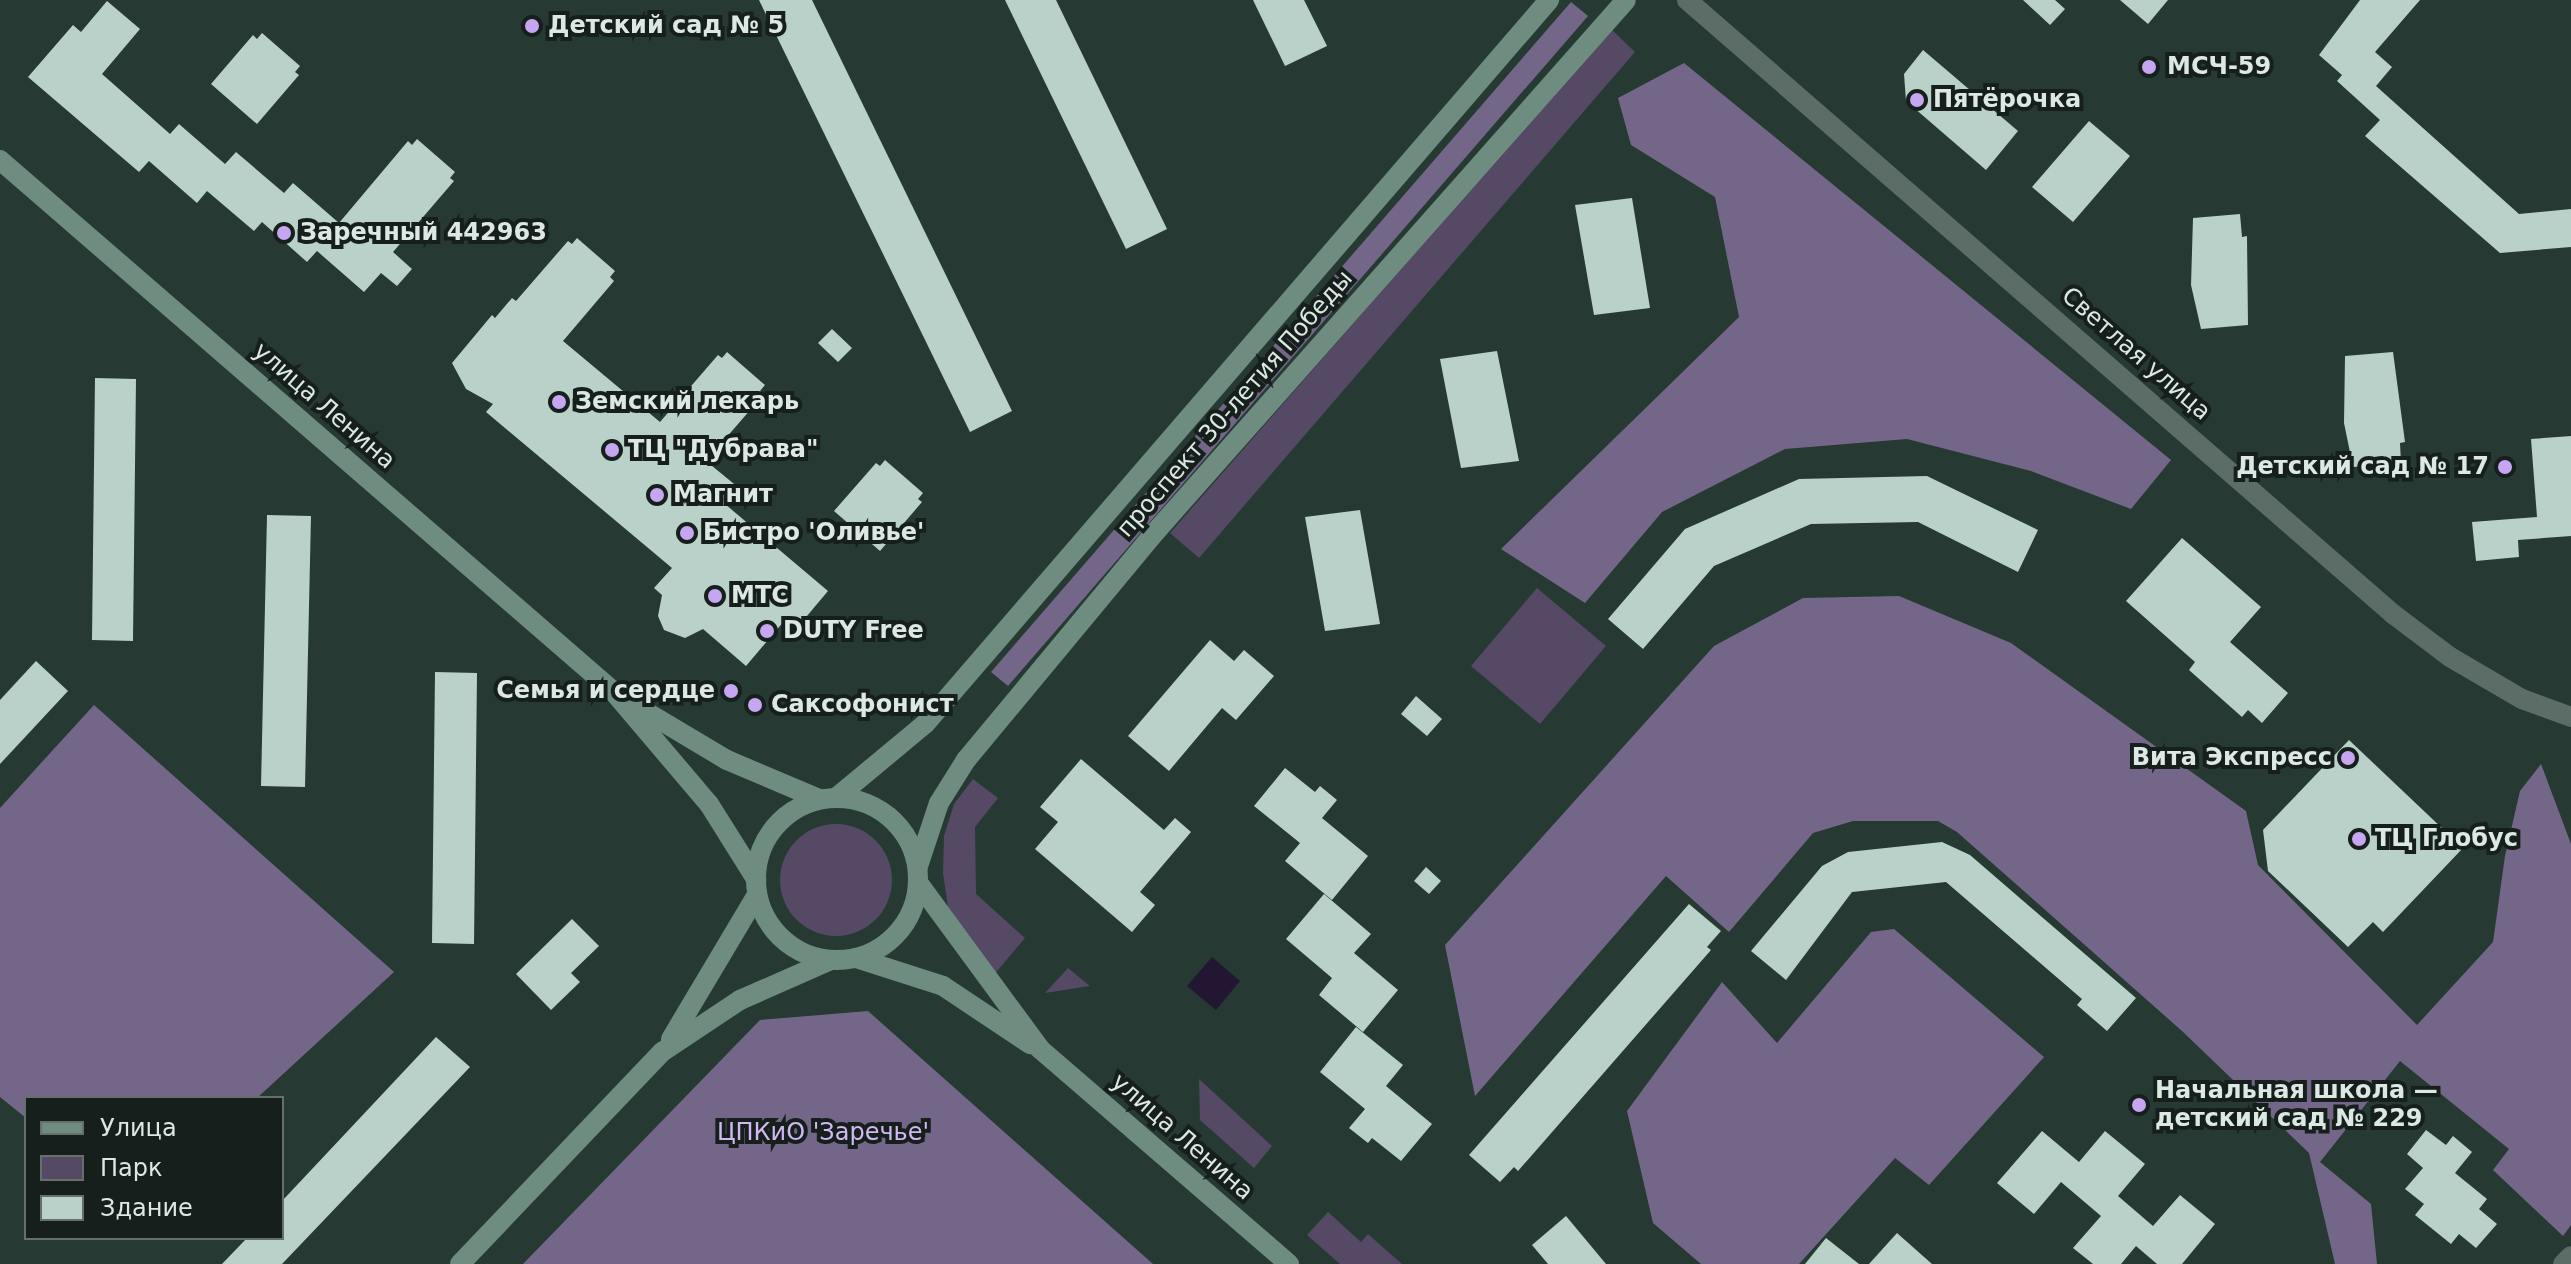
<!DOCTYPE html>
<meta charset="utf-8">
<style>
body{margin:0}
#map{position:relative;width:2571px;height:1264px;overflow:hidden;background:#263a33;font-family:"DejaVu Sans",sans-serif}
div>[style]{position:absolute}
.green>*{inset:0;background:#554966}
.round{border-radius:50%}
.forest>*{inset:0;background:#746688}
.water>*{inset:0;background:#231632}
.building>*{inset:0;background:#b9d1c8}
.tertiary>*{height:20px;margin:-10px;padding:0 10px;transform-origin:10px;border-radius:10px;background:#5b6d66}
.secondary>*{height:20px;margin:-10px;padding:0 10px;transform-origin:10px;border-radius:10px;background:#6f8c81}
.secondary>.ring{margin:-10px;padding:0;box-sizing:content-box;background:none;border:20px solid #6f8c81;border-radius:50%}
.dots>*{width:22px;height:22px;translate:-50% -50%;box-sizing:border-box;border:4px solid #161f1c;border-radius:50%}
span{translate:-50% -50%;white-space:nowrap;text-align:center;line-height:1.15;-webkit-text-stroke:8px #161f1c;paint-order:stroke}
.poi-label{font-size:24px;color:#dce8e3;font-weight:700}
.left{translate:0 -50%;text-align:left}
.right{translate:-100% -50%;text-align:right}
.street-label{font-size:24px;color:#dce8e3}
.park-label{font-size:24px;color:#d1b8f2}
.legend{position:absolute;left:24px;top:1096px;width:260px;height:144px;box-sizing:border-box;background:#161f1c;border:2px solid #656f6c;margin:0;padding:10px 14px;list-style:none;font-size:24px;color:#dce8e3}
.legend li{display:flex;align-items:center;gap:16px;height:40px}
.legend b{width:40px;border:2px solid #656f6c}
</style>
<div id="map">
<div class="green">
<i style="clip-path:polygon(1611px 29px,1635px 52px,1199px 558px,1170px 533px)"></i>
<i style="clip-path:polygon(1537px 588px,1606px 646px,1540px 724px,1471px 666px)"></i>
<i style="clip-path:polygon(973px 779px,998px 798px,975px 827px,976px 894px,1025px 938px,993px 976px,948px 907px,943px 873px,944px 836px,954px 804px)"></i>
<i class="round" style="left:780px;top:824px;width:112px;height:112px"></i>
<i style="clip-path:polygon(1068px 968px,1090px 986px,1045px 993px)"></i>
<i style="clip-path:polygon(1199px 1079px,1272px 1146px,1254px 1168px,1200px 1120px)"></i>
<i style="clip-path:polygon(1328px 1212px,1361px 1242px,1368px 1234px,1402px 1264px,1340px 1264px,1307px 1235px)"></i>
</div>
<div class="forest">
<i style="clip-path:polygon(1571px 2px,1588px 16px,1008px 686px,991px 672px)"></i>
<i style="clip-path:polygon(1684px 63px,2171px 460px,2131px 509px,2031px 471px,1907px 439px,1785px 449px,1662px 512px,1585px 603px,1501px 549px,1739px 317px,1715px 197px,1631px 145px,1618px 98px)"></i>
<i style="clip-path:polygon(1899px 596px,2011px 643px,2246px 811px,2258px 865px,2417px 1025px,2493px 942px,2505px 856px,2520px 791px,2541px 764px,2571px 844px,2571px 1225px,2563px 1236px,2493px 1170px,2509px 1149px,2400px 1061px,2320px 1162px,2371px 1204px,2377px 1264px,2335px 1264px,2309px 1153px,2182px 1031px,1957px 832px,1938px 821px,1853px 821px,1813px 833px,1729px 932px,1666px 876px,1475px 1096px,1445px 945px,1714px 646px,1803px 598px)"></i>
<i style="clip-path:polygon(94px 705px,394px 972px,257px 1098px,26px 1098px,26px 1118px,0 1097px,0 808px)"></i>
<i style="clip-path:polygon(1894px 929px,2044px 1057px,1929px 1185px,1895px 1158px,1799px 1264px,1701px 1264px,1653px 1223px,1627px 1111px,1722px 982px,1777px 1043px,1871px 932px)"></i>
<i style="clip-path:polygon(868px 1011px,1153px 1264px,523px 1264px,760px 1020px)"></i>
</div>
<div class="water">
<i style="clip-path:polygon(1212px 957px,1240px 981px,1216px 1010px,1187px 986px)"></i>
</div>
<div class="building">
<i style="clip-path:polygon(759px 0,812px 0,1012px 411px,970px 432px)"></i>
<i style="clip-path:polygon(1005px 0,1056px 0,1167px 229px,1126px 249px)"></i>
<i style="clip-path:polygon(1253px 0,1304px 0,1327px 46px,1285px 66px)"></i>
<i style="clip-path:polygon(2023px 0,2055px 0,2065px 9px,2050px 25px)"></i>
<i style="clip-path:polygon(2120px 0,2168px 0,2148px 24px)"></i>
<i style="clip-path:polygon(2360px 0,2420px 0,2375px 52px,2392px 67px,2376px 86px,2519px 214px,2571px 209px,2571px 247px,2500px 253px,2365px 136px,2380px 120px,2337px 81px,2342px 75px,2319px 55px)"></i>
<i style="clip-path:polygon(107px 1px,140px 29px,102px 74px,170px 134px,179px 124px,225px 164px,236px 152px,284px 193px,293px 183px,339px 223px,408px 141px,412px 145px,417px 139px,455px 172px,450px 178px,454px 181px,393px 252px,412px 269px,397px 286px,381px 273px,364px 292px,317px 251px,307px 262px,262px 222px,254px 231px,207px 191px,197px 203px,149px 161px,139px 172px,28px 77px,73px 25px,81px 32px)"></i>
<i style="clip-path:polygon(262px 33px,300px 66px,295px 72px,299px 75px,257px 124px,211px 84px,253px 35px,257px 39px)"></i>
<i style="clip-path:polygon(1923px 50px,2018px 131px,1986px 170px,1906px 101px,1904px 74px)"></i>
<i style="clip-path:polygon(2089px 121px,2130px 156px,2073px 222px,2032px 187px)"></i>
<i style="clip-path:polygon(1632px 198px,1650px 308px,1594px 315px,1575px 205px)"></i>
<i style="clip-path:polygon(2240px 214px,2242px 237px,2247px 236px,2248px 325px,2201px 329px,2191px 285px,2193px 218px)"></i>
<i style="clip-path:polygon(577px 238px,615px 271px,610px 277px,614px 281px,563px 341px,660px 422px,718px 355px,722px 358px,727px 352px,765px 385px,760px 391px,764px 394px,706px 461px,739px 488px,725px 504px,828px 591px,796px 629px,785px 620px,746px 666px,703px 629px,685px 638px,664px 630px,658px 616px,662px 595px,654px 588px,672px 568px,486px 412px,493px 404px,466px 389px,452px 363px,492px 315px,495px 318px,512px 298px,516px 301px,568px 241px,572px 244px)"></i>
<i style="clip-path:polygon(832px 329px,852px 348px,838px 362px,818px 343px)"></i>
<i style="clip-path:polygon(1497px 351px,1519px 461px,1461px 468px,1440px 359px)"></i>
<i style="clip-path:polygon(2393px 352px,2405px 442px,2400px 443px,2401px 463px,2353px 467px,2344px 423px,2345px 356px)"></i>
<i style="clip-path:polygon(95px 378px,136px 379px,133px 641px,92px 640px)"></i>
<i style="clip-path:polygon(2571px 436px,2571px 536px,2518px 540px,2519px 557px,2476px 561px,2472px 522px,2537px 517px,2531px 439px)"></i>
<i style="clip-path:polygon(885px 460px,923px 493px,918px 499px,922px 502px,880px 551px,834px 511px,876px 463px,880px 466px)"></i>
<i style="clip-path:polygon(1927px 476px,2038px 530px,2018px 572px,1918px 522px,1811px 524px,1714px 566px,1643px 649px,1608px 619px,1685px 529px,1799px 479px)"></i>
<i style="clip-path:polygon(1360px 510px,1380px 624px,1325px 631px,1305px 517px)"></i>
<i style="clip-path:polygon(267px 515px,311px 516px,305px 787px,261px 786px)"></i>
<i style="clip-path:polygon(2182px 538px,2261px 607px,2230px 642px,2288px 693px,2262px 723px,2248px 710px,2242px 717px,2189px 670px,2195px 662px,2126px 601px)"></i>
<i style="clip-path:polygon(1210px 640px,1234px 661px,1244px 650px,1274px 676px,1236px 720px,1222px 708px,1169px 771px,1128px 736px)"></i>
<i style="clip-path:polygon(36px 661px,68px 691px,0 764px,0 700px)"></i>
<i style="clip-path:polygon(435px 672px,477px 673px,474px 944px,432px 943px)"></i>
<i style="clip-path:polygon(1416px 696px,1442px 719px,1427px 736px,1401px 714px)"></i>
<i style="clip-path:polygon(2349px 740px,2463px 848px,2383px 932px,2373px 922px,2348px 947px,2268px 871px,2263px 830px)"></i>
<i style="clip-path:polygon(1081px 759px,1164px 830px,1175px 818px,1191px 832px,1140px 892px,1155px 905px,1132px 932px,1035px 849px,1058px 822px,1040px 807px)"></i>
<i style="clip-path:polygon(1285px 768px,1315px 792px,1320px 786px,1337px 800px,1322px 818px,1368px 856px,1332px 900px,1285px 861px,1300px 843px,1254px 806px)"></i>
<i style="clip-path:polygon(1942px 842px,1970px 855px,2136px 998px,2107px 1031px,2077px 1005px,2082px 999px,1946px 882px,1852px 892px,1786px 980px,1751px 951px,1822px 866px,1848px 852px)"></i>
<i style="clip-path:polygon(1426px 867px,1441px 881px,1429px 894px,1414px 881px)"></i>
<i style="clip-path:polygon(1324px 894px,1371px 934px,1354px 953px,1398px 990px,1363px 1032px,1319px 995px,1332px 978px,1286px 939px)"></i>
<i style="clip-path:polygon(1689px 904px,1721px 931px,1707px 947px,1711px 950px,1518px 1171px,1514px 1167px,1500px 1182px,1469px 1155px)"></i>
<i style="clip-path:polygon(572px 919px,599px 946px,571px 973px,580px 982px,551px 1010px,516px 974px)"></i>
<i style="clip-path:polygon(1356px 1027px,1403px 1065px,1386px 1086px,1432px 1124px,1401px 1161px,1372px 1138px,1368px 1143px,1349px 1128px,1365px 1109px,1320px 1072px)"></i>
<i style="clip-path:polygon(436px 1037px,470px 1067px,282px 1264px,222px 1264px,247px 1238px,282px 1238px,282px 1201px)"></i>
<i style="clip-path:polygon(2426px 1130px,2446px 1145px,2453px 1136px,2472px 1152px,2455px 1173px,2487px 1199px,2479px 1209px,2497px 1224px,2476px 1248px,2459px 1234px,2451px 1244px,2415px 1215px,2424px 1204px,2405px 1189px,2423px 1168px,2407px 1154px)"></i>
<i style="clip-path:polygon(2042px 1131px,2079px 1162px,2105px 1131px,2145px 1164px,2118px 1196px,2153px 1226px,2180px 1195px,2215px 1224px,2182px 1264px,2157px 1264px,2136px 1246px,2121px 1264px,2093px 1264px,2073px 1248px,2101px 1216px,2061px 1182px,2034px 1214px,1997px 1183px)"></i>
<i style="clip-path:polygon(1566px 1216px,1606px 1264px,1548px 1264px,1532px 1245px)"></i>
<i style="clip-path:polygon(1897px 1233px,1932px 1264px,1869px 1264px)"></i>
<i style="clip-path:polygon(1826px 1238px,1859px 1264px,1805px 1264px)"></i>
</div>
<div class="tertiary">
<i style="left:1687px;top:0;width:936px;rotate:41.01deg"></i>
<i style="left:2393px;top:614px;width:71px;rotate:37deg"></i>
<i style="left:2450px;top:657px;width:83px;rotate:30.3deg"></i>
<i style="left:2522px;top:699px;width:52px;rotate:20.2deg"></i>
<i style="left:2563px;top:1264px;width:11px;rotate:-45deg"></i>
</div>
<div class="secondary">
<i style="left:0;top:160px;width:811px;rotate:40.9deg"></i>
<i style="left:613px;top:691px;width:148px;rotate:49.7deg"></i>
<i style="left:709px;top:804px;width:89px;rotate:57.9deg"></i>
<i style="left:633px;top:704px;width:109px;rotate:30.8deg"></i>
<i style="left:727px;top:760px;width:100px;rotate:23deg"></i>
<i style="left:837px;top:797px;width:114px;rotate:-39.7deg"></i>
<i style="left:925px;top:724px;width:956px;rotate:-49.24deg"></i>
<i class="ring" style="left:756px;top:798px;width:142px;height:142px"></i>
<i style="left:918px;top:866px;width:66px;rotate:-71.6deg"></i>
<i style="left:939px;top:803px;width:51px;rotate:-57.9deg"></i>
<i style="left:966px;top:760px;width:288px;rotate:-50.3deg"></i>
<i style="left:1150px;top:538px;width:718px;rotate:-48.5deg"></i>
<i style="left:919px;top:884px;width:205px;rotate:53.7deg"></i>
<i style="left:1040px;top:1049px;width:329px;rotate:40.8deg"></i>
<i style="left:856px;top:958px;width:91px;rotate:17.8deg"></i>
<i style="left:943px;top:986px;width:105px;rotate:33.7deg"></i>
<i style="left:671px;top:1039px;width:168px;rotate:-59.2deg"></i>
<i style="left:460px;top:1264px;width:293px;rotate:-46.4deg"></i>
<i style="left:662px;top:1052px;width:94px;rotate:-33.7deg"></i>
<i style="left:740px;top:1000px;width:99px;rotate:-23.7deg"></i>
</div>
<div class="dots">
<i style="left:532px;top:26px;background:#c6a6f0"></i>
<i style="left:2149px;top:67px;background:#c6a6f0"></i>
<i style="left:1917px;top:100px;background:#c6a6f0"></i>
<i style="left:284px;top:233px;background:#c6a6f0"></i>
<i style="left:559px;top:402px;background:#c6a6f0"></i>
<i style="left:612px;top:450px;background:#c6a6f0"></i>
<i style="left:2505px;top:467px;background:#c6a6f0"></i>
<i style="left:657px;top:495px;background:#c6a6f0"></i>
<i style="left:687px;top:533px;background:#c6a6f0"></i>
<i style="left:715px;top:596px;background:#c6a6f0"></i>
<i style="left:767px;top:631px;background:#c6a6f0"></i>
<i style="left:731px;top:691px;background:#c6a6f0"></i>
<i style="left:755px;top:705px;background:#c6a6f0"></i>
<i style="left:2348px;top:758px;background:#c6a6f0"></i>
<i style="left:2359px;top:839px;background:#c6a6f0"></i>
<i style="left:2139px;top:1105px;background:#c6a6f0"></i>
</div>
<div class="poi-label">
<span class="left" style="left:548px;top:26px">Детский сад № 5</span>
<span class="left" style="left:2167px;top:67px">МСЧ-59</span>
<span class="left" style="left:1933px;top:100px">Пятёрочка</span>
<span class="left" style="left:300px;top:233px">Заречный 442963</span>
<span class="left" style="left:575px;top:402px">Земский лекарь</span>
<span class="left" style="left:628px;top:450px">ТЦ "Дубрава"</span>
<span class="right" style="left:2489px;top:467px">Детский сад № 17</span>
<span class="left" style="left:673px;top:495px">Магнит</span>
<span class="left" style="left:703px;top:533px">Бистро 'Оливье'</span>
<span class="left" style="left:731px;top:596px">МТС</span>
<span class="left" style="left:783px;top:631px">DUTY Free</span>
<span class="right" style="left:715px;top:691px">Семья и сердце</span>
<span class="left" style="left:771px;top:705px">Саксофонист</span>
<span class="right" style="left:2332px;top:758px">Вита Экспресс</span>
<span class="left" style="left:2375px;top:839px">ТЦ Глобус</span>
<span class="left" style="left:2155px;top:1105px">Начальная школа —<br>детский сад № 229</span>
</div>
<div class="street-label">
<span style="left:2136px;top:354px;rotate:41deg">Светлая улица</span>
<span style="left:1235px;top:404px;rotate:-49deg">проспект 30-летия Победы</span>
<span style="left:324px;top:406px;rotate:41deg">улица Ленина</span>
<span style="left:1182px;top:1137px;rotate:41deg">улица Ленина</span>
</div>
<div class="park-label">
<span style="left:823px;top:1133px">ЦПКиО 'Заречье'</span>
</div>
<ul class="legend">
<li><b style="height:10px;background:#6f8c81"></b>Улица</li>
<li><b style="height:22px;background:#554966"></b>Парк</li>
<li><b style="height:22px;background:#b9d1c8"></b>Здание</li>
</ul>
</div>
